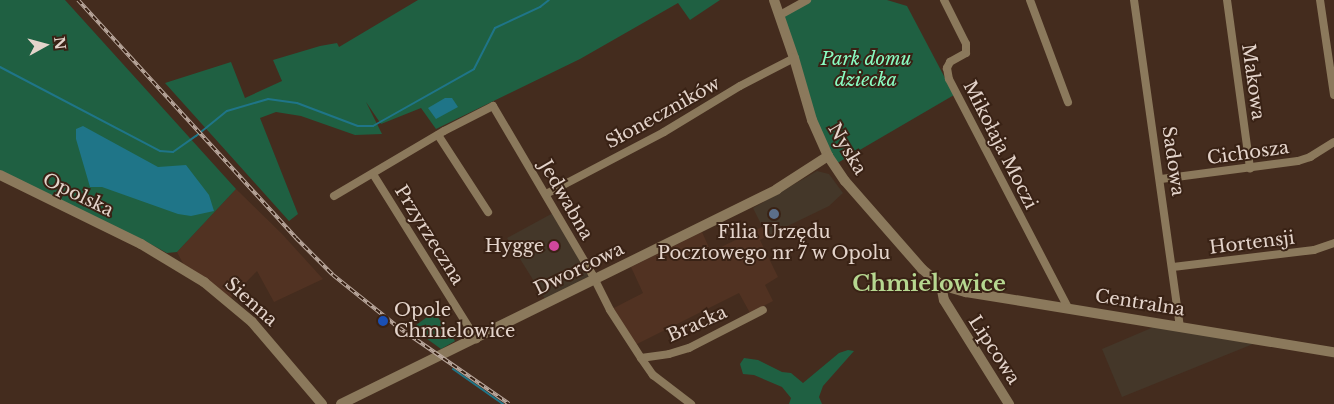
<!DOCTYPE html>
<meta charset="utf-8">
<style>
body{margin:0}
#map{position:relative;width:1334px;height:404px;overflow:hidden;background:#442c1e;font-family:"Libre Baskerville",serif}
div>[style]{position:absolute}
.commercial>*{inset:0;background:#443729}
.built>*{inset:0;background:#513222}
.green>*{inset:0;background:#1f6042}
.water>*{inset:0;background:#1f7588}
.stream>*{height:2px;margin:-1px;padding:0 1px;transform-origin:1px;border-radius:1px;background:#1f7588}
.minor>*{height:8px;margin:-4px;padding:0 4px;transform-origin:4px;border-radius:4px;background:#8b795c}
.tertiary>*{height:10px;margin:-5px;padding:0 5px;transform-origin:5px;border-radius:5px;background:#8b795c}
.rail>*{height:4px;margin-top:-2px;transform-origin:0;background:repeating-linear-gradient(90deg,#392215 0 5.5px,#bba99e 0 11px);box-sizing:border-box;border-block:1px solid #bba99e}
.dots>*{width:14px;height:14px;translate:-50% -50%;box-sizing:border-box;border:2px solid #392215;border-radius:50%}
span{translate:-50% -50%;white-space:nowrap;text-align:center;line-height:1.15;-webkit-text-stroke:4px #392215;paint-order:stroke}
.park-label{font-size:18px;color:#8afdc2;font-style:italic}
.street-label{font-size:18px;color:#e4d4cb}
.poi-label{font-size:18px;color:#e4d4cb}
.right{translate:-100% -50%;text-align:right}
.left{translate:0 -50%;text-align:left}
.district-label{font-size:22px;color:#b6d790;font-weight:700}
.north{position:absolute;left:20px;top:20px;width:50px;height:50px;-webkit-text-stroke:4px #392215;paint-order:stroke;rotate:83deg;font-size:14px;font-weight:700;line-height:20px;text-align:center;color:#e4d4cb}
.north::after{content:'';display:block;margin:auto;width:18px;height:22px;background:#e4d4cb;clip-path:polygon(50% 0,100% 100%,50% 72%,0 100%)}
</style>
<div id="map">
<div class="commercial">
<i style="clip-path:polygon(817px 171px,829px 174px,843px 193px,829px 206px,767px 236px,753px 208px)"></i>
<i style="clip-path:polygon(553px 213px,590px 276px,545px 299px,507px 238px)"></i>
<i style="clip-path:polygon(1156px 326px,1263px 340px,1122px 397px,1102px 349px)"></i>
</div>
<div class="built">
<i style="clip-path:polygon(236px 189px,283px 235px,323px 279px,274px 302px,257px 271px,228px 301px,186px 269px,177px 252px)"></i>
<i style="clip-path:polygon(762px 227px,767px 236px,760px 240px,778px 277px,765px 285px,773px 301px,750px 313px,739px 293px,633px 346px,610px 310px,643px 293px,631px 267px,702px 232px,711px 252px)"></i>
</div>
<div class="green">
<i style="clip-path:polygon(0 0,65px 0,236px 189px,177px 252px,167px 253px,143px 240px,0 174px)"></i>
<i style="clip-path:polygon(418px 0,720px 0,690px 20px,678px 3px,580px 59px,436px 129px,421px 108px,381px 124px,366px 102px,382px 134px,355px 135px,301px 116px,276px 112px,260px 118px,298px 214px,289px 221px,165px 83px,231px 62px,245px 98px,282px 81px,273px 60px,320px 46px,337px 43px,339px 47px)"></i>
<i style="clip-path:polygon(807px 0,887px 0,907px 6px,954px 95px,834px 165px,828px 156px,780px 15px)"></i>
<i style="clip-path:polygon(434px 312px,455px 341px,441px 349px,412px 328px)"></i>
<i style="clip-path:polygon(848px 350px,854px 351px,823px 386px,819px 397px,822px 404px,789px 404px,791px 398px,782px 387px,754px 375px,743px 374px,740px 364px,744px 358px,758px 360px,782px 372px,791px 373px,803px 383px,839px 353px)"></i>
</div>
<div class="water">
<i style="clip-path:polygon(445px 98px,452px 98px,458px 107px,436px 119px,428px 108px)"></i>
<i style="clip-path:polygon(83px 126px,158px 167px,186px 165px,209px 195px,214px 211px,191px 216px,178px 214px,102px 187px,90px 187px,76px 139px,76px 129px)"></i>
</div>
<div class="stream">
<i style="left:0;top:67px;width:181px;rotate:27.7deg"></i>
<i style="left:160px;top:151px;width:13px;rotate:4deg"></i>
<i style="left:173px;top:152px;width:28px;rotate:-35deg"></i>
<i style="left:196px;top:136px;width:40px;rotate:-39deg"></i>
<i style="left:227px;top:111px;width:43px;rotate:-16.3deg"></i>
<i style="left:268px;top:99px;width:29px;rotate:8deg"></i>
<i style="left:297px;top:103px;width:65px;rotate:20.7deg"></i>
<i style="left:358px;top:126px;width:15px"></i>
<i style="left:373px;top:126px;width:116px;rotate:-29.4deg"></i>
<i style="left:474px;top:69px;width:46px;rotate:-62.9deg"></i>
<i style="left:495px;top:28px;width:50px;rotate:-25deg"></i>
<i style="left:540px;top:7px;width:11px;rotate:-38deg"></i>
<i style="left:453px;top:369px;width:61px;rotate:35deg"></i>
</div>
<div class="minor">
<i style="left:944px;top:0;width:49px;rotate:63.4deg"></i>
<i style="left:966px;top:44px;width:9px;rotate:90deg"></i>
<i style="left:966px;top:53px;width:18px;rotate:151deg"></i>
<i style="left:950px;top:62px;width:7px;rotate:117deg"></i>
<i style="left:947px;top:68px;width:11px;rotate:80deg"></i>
<i style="left:949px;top:79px;width:258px;rotate:62.5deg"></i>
<i style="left:1030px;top:0;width:109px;rotate:69.6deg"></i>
<i style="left:1134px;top:0;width:329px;rotate:82deg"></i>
<i style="left:1227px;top:0;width:170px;rotate:82.2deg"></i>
<i style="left:1320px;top:0;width:96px;rotate:81.6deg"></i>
<i style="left:780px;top:15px;width:31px;rotate:-29deg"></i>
<i style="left:438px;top:135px;width:92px;rotate:57deg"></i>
<i style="left:373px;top:174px;width:195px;rotate:58deg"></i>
<i style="left:1161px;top:179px;width:138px;rotate:-7.5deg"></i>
<i style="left:1298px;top:161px;width:13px;rotate:-18deg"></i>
<i style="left:1310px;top:157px;width:28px;rotate:-32deg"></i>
<i style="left:546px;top:194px;width:133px;rotate:-27.7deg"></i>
<i style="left:664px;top:132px;width:89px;rotate:-31.2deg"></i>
<i style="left:740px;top:86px;width:61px;rotate:-27.4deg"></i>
<i style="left:334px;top:196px;width:128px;rotate:-30.6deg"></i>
<i style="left:444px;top:131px;width:55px;rotate:-27deg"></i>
<i style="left:493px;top:106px;width:195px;rotate:59.5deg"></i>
<i style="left:592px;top:274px;width:40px;rotate:63.4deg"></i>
<i style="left:610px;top:310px;width:57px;rotate:57.1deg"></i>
<i style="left:641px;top:358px;width:21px;rotate:55deg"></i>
<i style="left:653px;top:375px;width:48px;rotate:37.3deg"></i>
<i style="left:1173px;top:267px;width:142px;rotate:-6.9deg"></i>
<i style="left:1314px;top:250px;width:21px;rotate:-19deg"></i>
<i style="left:641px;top:358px;width:28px;rotate:-8deg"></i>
<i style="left:669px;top:354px;width:21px;rotate:-17deg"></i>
<i style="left:689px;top:348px;width:83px;rotate:-27.2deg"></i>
</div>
<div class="tertiary">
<i style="left:774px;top:0;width:61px;rotate:71deg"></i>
<i style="left:794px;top:58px;width:65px;rotate:73.8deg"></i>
<i style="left:812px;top:120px;width:39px;rotate:66deg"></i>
<i style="left:828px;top:156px;width:30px;rotate:56deg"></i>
<i style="left:845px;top:181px;width:117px;rotate:48.8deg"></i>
<i style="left:922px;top:269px;width:25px;rotate:40deg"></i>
<i style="left:941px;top:285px;width:26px;rotate:16deg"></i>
<i style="left:966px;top:292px;width:373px;rotate:9.3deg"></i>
<i style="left:0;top:175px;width:157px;rotate:26.1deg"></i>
<i style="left:141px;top:244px;width:74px;rotate:31.1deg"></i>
<i style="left:204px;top:282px;width:62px;rotate:39.8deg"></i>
<i style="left:252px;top:322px;width:108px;rotate:49.5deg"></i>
<i style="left:941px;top:285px;width:15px;rotate:79deg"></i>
<i style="left:944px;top:300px;width:123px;rotate:58deg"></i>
<i style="left:341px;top:404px;width:486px;rotate:-26.2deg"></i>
<i style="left:777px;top:189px;width:61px;rotate:-32.9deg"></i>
</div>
<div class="rail">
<i style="left:78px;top:0;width:323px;rotate:47.5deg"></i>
<i style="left:296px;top:238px;width:52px;rotate:45deg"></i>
<i style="left:333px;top:275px;width:83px;rotate:38.7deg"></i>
<i style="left:398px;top:327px;width:135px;rotate:34.7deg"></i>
</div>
<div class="dots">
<i style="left:774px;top:214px;background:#5c6f8a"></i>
<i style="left:554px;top:246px;background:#d1479c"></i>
<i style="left:383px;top:321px;background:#1a4fb4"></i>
</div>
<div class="park-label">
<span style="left:866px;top:70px">Park domu<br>dziecka</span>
</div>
<div class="street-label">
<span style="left:1253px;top:82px;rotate:82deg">Makowa</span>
<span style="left:663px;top:113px;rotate:-29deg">Słoneczników</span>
<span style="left:1000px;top:145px;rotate:63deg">Mikołaja Moczi</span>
<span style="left:847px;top:149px;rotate:59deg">Nyska</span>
<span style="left:1248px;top:153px;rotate:-8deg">Cichosza</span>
<span style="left:1173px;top:161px;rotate:82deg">Sadowa</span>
<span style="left:78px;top:195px;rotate:26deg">Opolska</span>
<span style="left:566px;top:200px;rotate:60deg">Jedwabna</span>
<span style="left:429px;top:235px;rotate:58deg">Przyrzeczna</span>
<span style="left:1252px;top:243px;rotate:-7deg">Hortensji</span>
<span style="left:579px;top:269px;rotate:-26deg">Dworcowa</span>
<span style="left:251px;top:302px;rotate:42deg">Sienna</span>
<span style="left:1140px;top:303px;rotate:9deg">Centralna</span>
<span style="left:697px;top:324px;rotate:-24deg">Bracka</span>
<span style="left:994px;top:350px;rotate:57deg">Lipcowa</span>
</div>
<div class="poi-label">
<span style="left:774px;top:243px">Filia Urzędu<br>Pocztowego nr 7 w Opolu</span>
<span class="right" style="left:544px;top:246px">Hygge</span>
<span class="left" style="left:394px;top:321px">Opole<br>Chmielowice</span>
</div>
<div class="district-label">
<span style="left:929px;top:284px">Chmielowice</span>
</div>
<div class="north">N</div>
</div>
